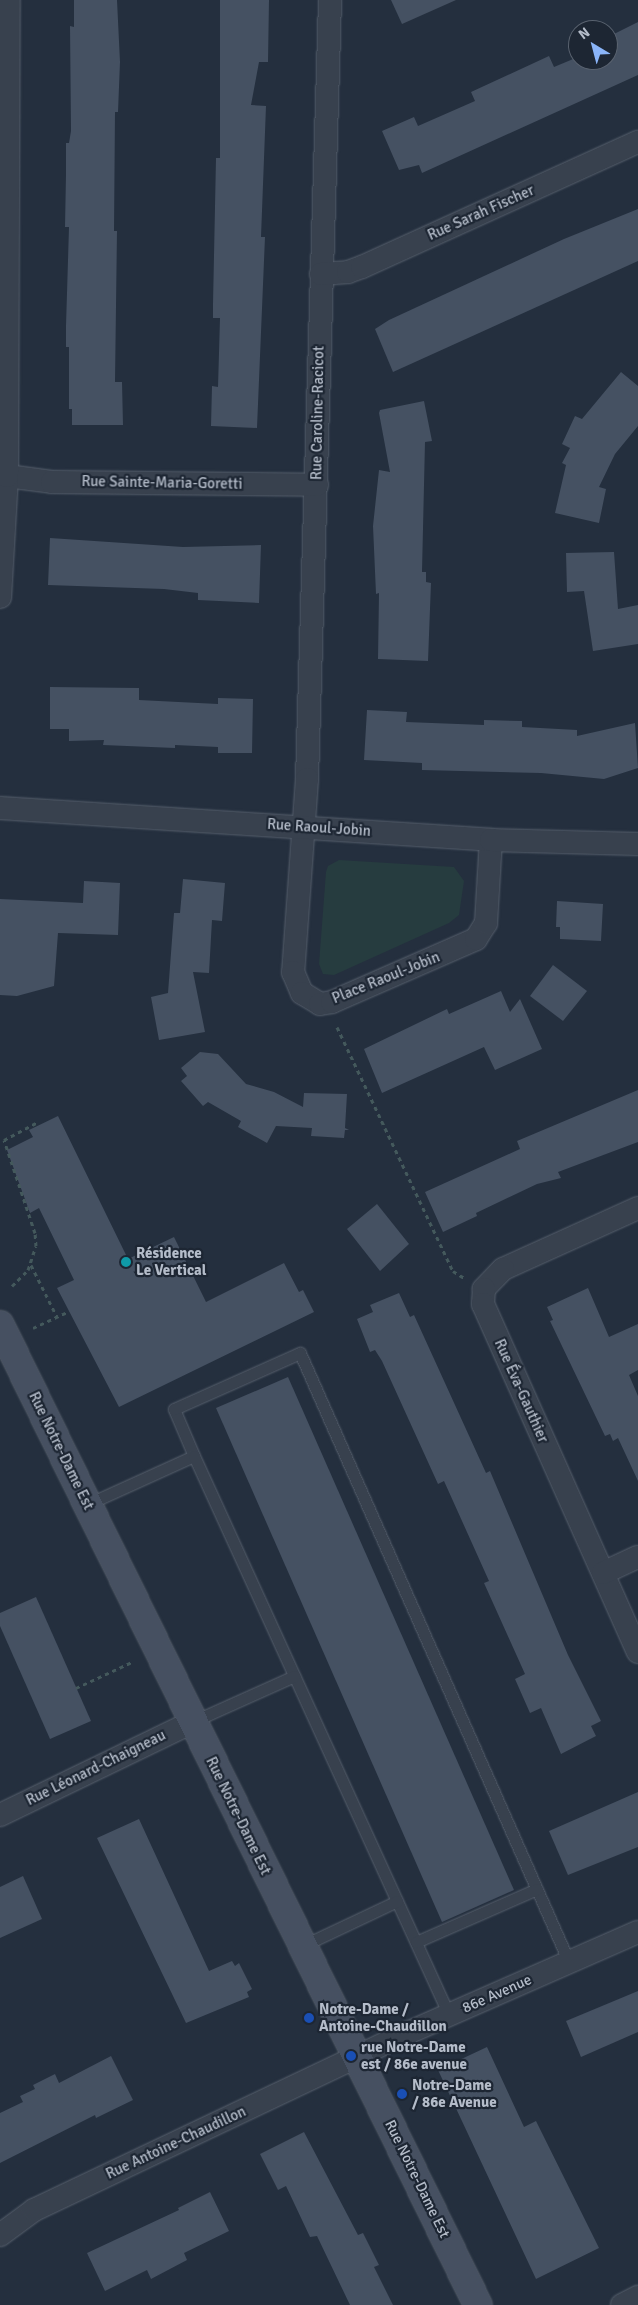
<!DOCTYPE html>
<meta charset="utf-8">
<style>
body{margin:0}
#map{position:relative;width:638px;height:2305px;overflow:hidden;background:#242f3e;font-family:Signika,sans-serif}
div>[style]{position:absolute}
.green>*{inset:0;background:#263c3f}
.building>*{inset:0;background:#455162}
.path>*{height:3px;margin-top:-1.5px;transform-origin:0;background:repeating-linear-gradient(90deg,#44595c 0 4px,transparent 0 8px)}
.roads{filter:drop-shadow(0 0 1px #565f6c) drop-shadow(0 0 1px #565f6c)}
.service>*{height:11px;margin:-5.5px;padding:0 5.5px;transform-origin:5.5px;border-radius:5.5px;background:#38414e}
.minor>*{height:22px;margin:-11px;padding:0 11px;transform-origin:11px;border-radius:11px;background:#38414e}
.secondary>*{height:28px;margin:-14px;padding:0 14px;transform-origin:14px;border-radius:14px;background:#465061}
.dots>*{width:14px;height:14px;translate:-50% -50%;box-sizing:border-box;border:2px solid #1d2633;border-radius:50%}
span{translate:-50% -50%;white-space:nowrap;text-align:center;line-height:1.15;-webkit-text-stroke:4.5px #1d2633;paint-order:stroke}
.street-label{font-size:15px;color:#b4bcc9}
.poi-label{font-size:15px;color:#b4bcc9;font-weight:700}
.left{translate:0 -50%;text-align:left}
.north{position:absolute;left:568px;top:20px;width:50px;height:50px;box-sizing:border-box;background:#1d2633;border:1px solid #59626f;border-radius:50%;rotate:323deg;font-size:14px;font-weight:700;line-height:20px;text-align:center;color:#b4bcc9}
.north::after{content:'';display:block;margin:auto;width:18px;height:22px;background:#8ab4f8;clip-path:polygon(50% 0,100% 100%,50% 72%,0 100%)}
</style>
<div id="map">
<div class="green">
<i style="clip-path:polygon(339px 860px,454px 867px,464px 881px,459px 915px,449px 923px,334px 975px,323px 974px,319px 964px,326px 872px,328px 866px)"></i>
</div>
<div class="building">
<i style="clip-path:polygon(74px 0,117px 0,120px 62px,118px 112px,115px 112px,114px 231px,117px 231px,115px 382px,122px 382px,123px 425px,72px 425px,72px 409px,69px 409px,69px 347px,66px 347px,66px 326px,69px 227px,65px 227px,66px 174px,66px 143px,69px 143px,71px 131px,70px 26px,74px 27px)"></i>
<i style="clip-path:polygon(220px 0,269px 0,268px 62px,259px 62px,251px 105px,266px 106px,261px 237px,265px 237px,257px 428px,211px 426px,212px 386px,218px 387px,220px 318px,213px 318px,213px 304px,216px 158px,220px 158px)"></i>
<i style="clip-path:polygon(391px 0,456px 0,402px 24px)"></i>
<i style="clip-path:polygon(638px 22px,638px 75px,422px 173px,419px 165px,399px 170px,382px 131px,414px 117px,418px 126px,475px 101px,471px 92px,549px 56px,554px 67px,578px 57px,578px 60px,608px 60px,608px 44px,612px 42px,610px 36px)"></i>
<i style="clip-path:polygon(638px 209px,638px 261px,393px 372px,375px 329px,389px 320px,564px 239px)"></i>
<i style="clip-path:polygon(621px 372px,638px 386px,638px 426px,615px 454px,599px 487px,606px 489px,599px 523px,555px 513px,566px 465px,562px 463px,570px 448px,562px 444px,575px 416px,582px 419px)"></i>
<i style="clip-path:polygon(424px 401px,432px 441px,425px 442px,422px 572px,426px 572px,426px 582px,431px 583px,428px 661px,378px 659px,379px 593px,376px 594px,373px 526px,379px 470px,390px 472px,379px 413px,380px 410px)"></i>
<i style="clip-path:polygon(50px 538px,183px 547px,261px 545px,259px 603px,198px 600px,198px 593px,164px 589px,48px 585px)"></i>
<i style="clip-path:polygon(614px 552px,618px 609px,638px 605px,638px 644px,593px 651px,584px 591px,567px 592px,566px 553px)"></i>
<i style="clip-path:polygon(50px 687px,139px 688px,139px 700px,218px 704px,218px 698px,253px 699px,252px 753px,218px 753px,218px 747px,175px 745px,175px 748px,103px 745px,104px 740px,69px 741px,69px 729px,50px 729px)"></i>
<i style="clip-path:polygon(367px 710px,407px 712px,406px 722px,484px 725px,484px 720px,522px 721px,522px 727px,577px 730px,577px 736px,635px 723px,638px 768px,604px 779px,541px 773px,422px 770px,422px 763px,364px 760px)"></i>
<i style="clip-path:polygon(183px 879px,225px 883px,222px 921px,212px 920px,209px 973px,193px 972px,205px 1032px,159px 1040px,151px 997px,168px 993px,174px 913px,180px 913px)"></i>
<i style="clip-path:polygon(84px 881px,120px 883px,118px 935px,58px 933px,54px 986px,17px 996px,0 995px,0 899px,83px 903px)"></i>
<i style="clip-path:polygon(557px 901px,603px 904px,601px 941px,560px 939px,560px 927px,556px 927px)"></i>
<i style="clip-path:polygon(553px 965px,587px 991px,563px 1021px,530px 996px)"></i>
<i style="clip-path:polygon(501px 991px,510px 1012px,520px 999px,542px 1049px,495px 1070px,484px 1047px,382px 1093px,364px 1049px,447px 1009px,449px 1014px)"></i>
<i style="clip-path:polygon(200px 1052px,218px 1054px,246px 1084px,274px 1092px,303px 1107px,304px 1093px,347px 1094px,345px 1128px,349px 1130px,345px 1130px,344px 1138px,311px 1136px,312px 1128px,276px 1126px,267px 1143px,238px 1127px,241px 1121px,208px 1102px,203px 1106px,181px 1081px,187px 1076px,181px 1068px)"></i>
<i style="clip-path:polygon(638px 1090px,638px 1142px,558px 1172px,561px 1178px,537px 1184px,476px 1213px,477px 1216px,443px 1232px,425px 1192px,520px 1149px,517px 1141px)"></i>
<i style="clip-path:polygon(58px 1116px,128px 1259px,174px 1237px,206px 1302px,284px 1263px,299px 1292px,303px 1290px,314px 1312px,119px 1407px,57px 1288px,74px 1280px,39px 1208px,30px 1213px,7px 1150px,33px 1137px,29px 1130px)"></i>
<i style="clip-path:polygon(377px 1204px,409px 1244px,380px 1271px,347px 1229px)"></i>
<i style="clip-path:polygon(588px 1288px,609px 1337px,638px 1324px,638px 1370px,629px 1375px,638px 1396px,638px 1481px,618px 1438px,613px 1441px,610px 1434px,605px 1436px,550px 1321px,553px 1320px,547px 1307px)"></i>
<i style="clip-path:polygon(399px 1293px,410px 1317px,414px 1315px,486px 1473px,490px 1471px,568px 1655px,601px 1721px,591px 1726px,596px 1736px,561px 1754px,541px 1708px,530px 1713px,515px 1679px,525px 1674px,484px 1583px,489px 1581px,444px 1481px,438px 1484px,382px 1361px,375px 1350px,370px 1352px,357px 1319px,373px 1312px,370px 1305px)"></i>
<i style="clip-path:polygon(288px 1377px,514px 1890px,442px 1922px,216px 1408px)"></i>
<i style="clip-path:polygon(36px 1597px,91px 1721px,50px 1739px,0 1626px,0 1613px)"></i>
<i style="clip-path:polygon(638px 1792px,638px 1847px,568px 1875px,549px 1831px)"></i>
<i style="clip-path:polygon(139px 1819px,209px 1971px,232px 1961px,235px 1966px,239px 1963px,252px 1989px,247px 1992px,249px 1997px,186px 2023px,97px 1838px)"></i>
<i style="clip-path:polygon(23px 1876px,42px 1919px,0 1938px,0 1887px)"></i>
<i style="clip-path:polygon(638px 1991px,638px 2032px,581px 2057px,566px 2021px)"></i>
<i style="clip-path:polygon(487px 2047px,524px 2127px,536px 2121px,599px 2248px,536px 2279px,438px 2070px)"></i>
<i style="clip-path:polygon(111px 2056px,133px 2100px,96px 2118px,95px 2115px,0 2163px,0 2113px,23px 2102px,20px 2096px,35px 2089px,33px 2085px,55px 2074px,59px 2083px)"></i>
<i style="clip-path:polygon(304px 2132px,358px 2235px,363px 2233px,379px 2265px,374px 2267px,393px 2305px,350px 2305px,317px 2236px,310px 2237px,286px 2186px,278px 2190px,260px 2154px)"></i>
<i style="clip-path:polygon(210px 2192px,229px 2231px,184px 2253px,187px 2260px,151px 2279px,147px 2270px,105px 2291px,87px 2253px,179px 2210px,178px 2208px)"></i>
</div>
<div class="path">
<i style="left:337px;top:1027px;width:270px;rotate:64.6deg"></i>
<i style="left:453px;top:1271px;width:13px;rotate:32deg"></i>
<i style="left:31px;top:1265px;width:58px;rotate:63.4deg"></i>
<i style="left:12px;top:1286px;width:23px;rotate:-45deg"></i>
<i style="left:28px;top:1270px;width:25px;rotate:-72deg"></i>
<i style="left:36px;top:1246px;width:13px;rotate:-94deg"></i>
<i style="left:35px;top:1233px;width:98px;rotate:-108.4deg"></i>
<i style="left:4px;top:1140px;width:38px;rotate:-28deg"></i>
<i style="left:33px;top:1328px;width:40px;rotate:-25deg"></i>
<i style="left:76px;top:1688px;width:62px;rotate:-24.9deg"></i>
</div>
<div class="roads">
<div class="service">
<i style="left:194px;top:1456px;width:51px;rotate:-113.1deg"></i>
<i style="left:174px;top:1409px;width:138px;rotate:-24deg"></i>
<i style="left:300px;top:1353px;width:666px;rotate:66.17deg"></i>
<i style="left:88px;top:1504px;width:116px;rotate:-24.4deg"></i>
<i style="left:194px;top:1456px;width:614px;rotate:65.48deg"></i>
<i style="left:194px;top:1721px;width:110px;rotate:-24.2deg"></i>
<i style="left:416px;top:1942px;width:132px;rotate:-23.7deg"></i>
<i style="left:302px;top:1946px;width:105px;rotate:-25.3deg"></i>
</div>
<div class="minor">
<i style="left:330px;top:0;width:779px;rotate:91.69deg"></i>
<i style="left:307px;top:779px;width:194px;rotate:94.1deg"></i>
<i style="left:293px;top:972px;width:23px;rotate:67deg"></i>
<i style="left:302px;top:993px;width:21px;rotate:31deg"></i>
<i style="left:320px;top:1004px;width:12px;rotate:-9deg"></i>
<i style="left:332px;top:1002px;width:157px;rotate:-23.6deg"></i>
<i style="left:476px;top:939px;width:19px;rotate:-58deg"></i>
<i style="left:486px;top:923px;width:83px;rotate:-86.6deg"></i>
<i style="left:321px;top:274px;width:27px;rotate:-4deg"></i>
<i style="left:348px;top:272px;width:15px;rotate:-20deg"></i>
<i style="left:362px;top:267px;width:303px;rotate:-24.4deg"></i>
<i style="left:7px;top:476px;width:45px;rotate:7.6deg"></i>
<i style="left:52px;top:482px;width:265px;rotate:0.6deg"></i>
<i style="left:0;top:597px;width:121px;rotate:-86.7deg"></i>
<i style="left:7px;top:476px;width:476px;rotate:-89.8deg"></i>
<i style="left:0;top:808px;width:492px;rotate:3.7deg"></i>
<i style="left:491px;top:840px;width:147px;rotate:1.6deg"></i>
<i style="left:638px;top:1208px;width:148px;rotate:155.7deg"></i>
<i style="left:503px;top:1269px;width:28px;rotate:134deg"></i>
<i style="left:484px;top:1289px;width:15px;rotate:94deg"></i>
<i style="left:483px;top:1304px;width:381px;rotate:66deg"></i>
<i style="left:603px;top:1573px;width:38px;rotate:-25deg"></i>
<i style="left:0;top:1815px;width:213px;rotate:-25.8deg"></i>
<i style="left:0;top:2235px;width:42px;rotate:-36.3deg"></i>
<i style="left:34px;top:2210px;width:399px;rotate:-25.4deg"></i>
<i style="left:394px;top:2039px;width:266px;rotate:-23.7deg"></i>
<i style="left:622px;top:2305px;width:18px;rotate:-27deg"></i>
</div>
<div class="secondary">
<i style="left:0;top:1325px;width:1090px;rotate:64deg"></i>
</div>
</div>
<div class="dots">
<i style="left:126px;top:1262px;background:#0f9aa8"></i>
<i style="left:309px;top:2018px;background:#1a4fb4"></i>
<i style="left:351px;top:2056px;background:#1a4fb4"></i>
<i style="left:402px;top:2094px;background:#1a4fb4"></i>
</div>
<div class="street-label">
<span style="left:481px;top:213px;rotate:-24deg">Rue Sarah Fischer</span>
<span style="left:318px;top:413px;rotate:-89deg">Rue Caroline-Racicot</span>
<span style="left:162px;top:483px;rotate:1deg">Rue Sainte-Maria-Goretti</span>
<span style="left:319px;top:828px;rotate:4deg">Rue Raoul-Jobin</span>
<span style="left:386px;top:978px;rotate:-22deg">Place Raoul-Jobin</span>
<span style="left:521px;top:1391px;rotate:66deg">Rue Éva-Gauthier</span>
<span style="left:61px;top:1451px;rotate:64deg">Rue Notre-Dame Est</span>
<span style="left:96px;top:1768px;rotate:-26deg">Rue Léonard-Chaigneau</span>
<span style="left:238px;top:1816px;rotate:64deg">Rue Notre-Dame Est</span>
<span style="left:497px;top:1994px;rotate:-24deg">86e Avenue</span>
<span style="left:176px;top:2143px;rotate:-25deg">Rue Antoine-Chaudillon</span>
<span style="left:417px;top:2179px;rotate:64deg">Rue Notre-Dame Est</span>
</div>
<div class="poi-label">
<span class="left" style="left:136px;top:1262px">Résidence<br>Le Vertical</span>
<span class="left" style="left:319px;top:2018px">Notre-Dame /<br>Antoine-Chaudillon</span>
<span class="left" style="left:361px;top:2056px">rue Notre-Dame<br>est / 86e avenue</span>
<span class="left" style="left:412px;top:2094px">Notre-Dame<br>/ 86e Avenue</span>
</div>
<div class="north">N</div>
</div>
